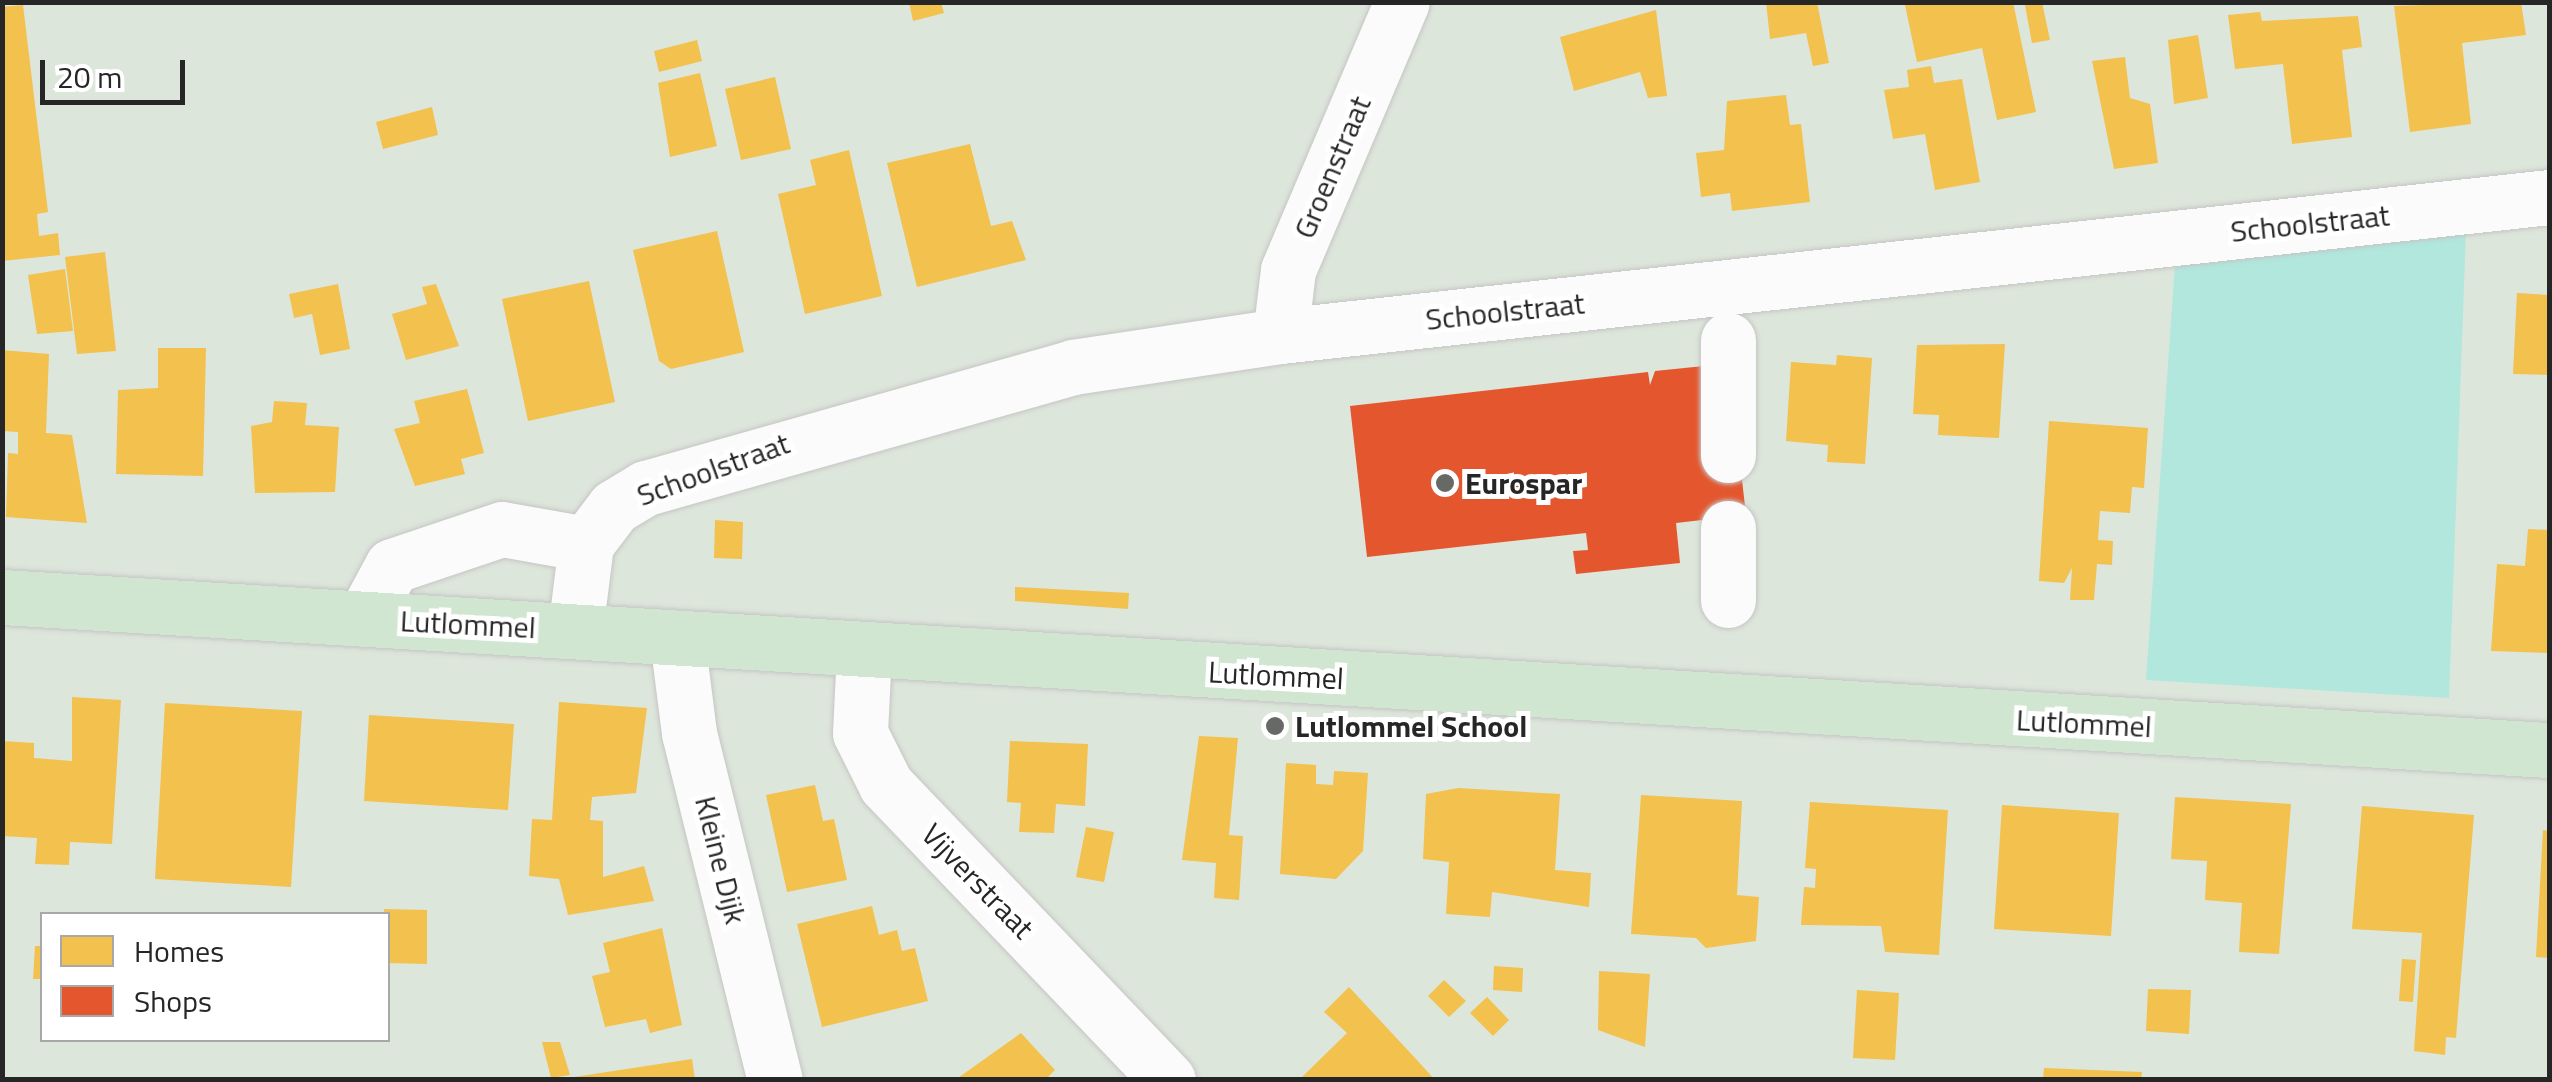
<!DOCTYPE html>
<style>
body{margin:0}
#map{position:relative;width:2552px;height:1082px;overflow:hidden;background:#dde6db;font-family:"Titillium Web",sans-serif}
div>[style]{position:absolute}
.green>*{inset:0;background:#b1e7dd}
.homes>*{inset:0;background:#f2c14e}
.shops>*{inset:0;background:#e4572e}
.roads{filter:drop-shadow(0 0 2px #c5c5c4) drop-shadow(0 0 2px #c5c5c4)}
.minor>*{height:55px;margin:-27.5px;padding:0 27.5px;transform-origin:27.5px;border-radius:27.5px;background:#fafbfa}
.major>*{height:55px;margin:-27.5px;padding:0 27.5px;transform-origin:27.5px;border-radius:27.5px;background:#d0e6d0}
.dots>*{width:28px;height:28px;translate:-50% -50%;box-sizing:border-box;border:5px solid #fff;border-radius:50%}
span{translate:-50% -50%;white-space:nowrap;text-align:center;line-height:1.15;-webkit-text-stroke:10px #fff;paint-order:stroke}
.street-label{font-size:30px;color:#262626}
.poi-label{font-size:30px;color:#262626;font-weight:700}
.left{translate:0 -50%;text-align:left}
.frame{position:absolute;inset:0;border:5px solid #262626;pointer-events:none}
.legend{position:absolute;left:40px;top:912px;width:350px;height:130px;box-sizing:border-box;background:#fff;border:2px solid #a8a8a8;margin:0;padding:12px 18px;list-style:none;font-size:30px;color:#262626}
.legend li{display:flex;align-items:center;gap:20px;height:50px}
.legend b{width:50px;border:2px solid #a8a8a8}
.scale{position:absolute;left:40px;top:60px;width:145px;height:45px;box-sizing:border-box;border:5px solid #262626;border-top:0;padding-left:12px;font-size:30px;line-height:35px;white-space:nowrap;color:#262626;-webkit-text-stroke:8px #fff;paint-order:stroke}
</style>
<div id="map">
<div class="green">
<i style="clip-path:polygon(2466px 231px,2449px 698px,2146px 680px,2175px 264px)"></i>
</div>
<div class="homes">
<i style="clip-path:polygon(909px 2px,941px 2px,944px 13px,913px 21px)"></i>
<i style="clip-path:polygon(1766px 2px,1817px 2px,1829px 63px,1813px 66px,1806px 33px,1770px 39px)"></i>
<i style="clip-path:polygon(2013px 2px,2036px 112px,1997px 120px,1982px 48px,1917px 62px,1905px 5px)"></i>
<i style="clip-path:polygon(2042px 2px,2050px 40px,2032px 43px,2025px 5px)"></i>
<i style="clip-path:polygon(2521px 2px,2526px 35px,2462px 43px,2471px 124px,2410px 132px,2394px 6px)"></i>
<i style="clip-path:polygon(23px 5px,48px 212px,37px 214px,39px 236px,58px 233px,60px 255px,2px 261px,2px 7px)"></i>
<i style="clip-path:polygon(1656px 10px,1667px 96px,1648px 98px,1640px 72px,1574px 91px,1560px 37px)"></i>
<i style="clip-path:polygon(2260px 12px,2262px 21px,2358px 16px,2362px 47px,2342px 50px,2352px 137px,2292px 144px,2283px 64px,2235px 69px,2228px 15px)"></i>
<i style="clip-path:polygon(2198px 35px,2208px 98px,2174px 104px,2168px 40px)"></i>
<i style="clip-path:polygon(697px 40px,702px 61px,659px 72px,654px 51px)"></i>
<i style="clip-path:polygon(2125px 57px,2130px 98px,2150px 104px,2158px 163px,2114px 169px,2092px 61px)"></i>
<i style="clip-path:polygon(1931px 66px,1934px 83px,1962px 79px,1980px 182px,1935px 190px,1925px 134px,1893px 139px,1884px 90px,1909px 87px,1907px 70px)"></i>
<i style="clip-path:polygon(700px 73px,717px 146px,670px 157px,658px 83px)"></i>
<i style="clip-path:polygon(775px 77px,791px 149px,741px 160px,725px 89px)"></i>
<i style="clip-path:polygon(1786px 95px,1790px 125px,1801px 124px,1810px 202px,1732px 211px,1730px 193px,1701px 197px,1696px 153px,1724px 150px,1727px 101px)"></i>
<i style="clip-path:polygon(432px 107px,438px 135px,383px 149px,376px 122px)"></i>
<i style="clip-path:polygon(970px 144px,991px 226px,1012px 221px,1026px 260px,917px 287px,887px 163px)"></i>
<i style="clip-path:polygon(849px 150px,882px 296px,805px 314px,778px 194px,816px 185px,810px 160px)"></i>
<i style="clip-path:polygon(717px 231px,744px 352px,671px 369px,659px 361px,633px 250px)"></i>
<i style="clip-path:polygon(105px 252px,116px 351px,77px 354px,65px 257px)"></i>
<i style="clip-path:polygon(65px 269px,73px 331px,37px 334px,28px 275px)"></i>
<i style="clip-path:polygon(589px 281px,615px 402px,528px 421px,502px 299px)"></i>
<i style="clip-path:polygon(338px 284px,350px 349px,320px 355px,312px 314px,294px 318px,289px 294px)"></i>
<i style="clip-path:polygon(436px 284px,459px 346px,406px 360px,392px 314px,427px 304px,422px 287px)"></i>
<i style="clip-path:polygon(2517px 293px,2550px 295px,2550px 375px,2513px 374px)"></i>
<i style="clip-path:polygon(2005px 344px,1999px 438px,1938px 435px,1939px 415px,1913px 414px,1917px 345px)"></i>
<i style="clip-path:polygon(158px 348px,206px 348px,203px 476px,116px 474px,118px 390px,158px 388px)"></i>
<i style="clip-path:polygon(2px 350px,49px 354px,46px 433px,72px 435px,87px 523px,6px 517px,8px 453px,18px 454px,18px 432px,2px 431px)"></i>
<i style="clip-path:polygon(1837px 355px,1872px 358px,1865px 464px,1827px 462px,1828px 445px,1786px 441px,1791px 362px,1836px 365px)"></i>
<i style="clip-path:polygon(467px 389px,484px 453px,461px 459px,465px 474px,415px 486px,394px 429px,420px 423px,414px 401px)"></i>
<i style="clip-path:polygon(274px 401px,307px 403px,305px 425px,339px 427px,335px 492px,255px 493px,251px 426px,272px 422px)"></i>
<i style="clip-path:polygon(2049px 421px,2148px 428px,2144px 488px,2132px 487px,2130px 513px,2100px 511px,2098px 540px,2113px 541px,2112px 565px,2097px 564px,2094px 600px,2070px 600px,2072px 568px,2064px 583px,2039px 581px)"></i>
<i style="clip-path:polygon(715px 520px,743px 522px,742px 559px,714px 558px)"></i>
<i style="clip-path:polygon(2528px 529px,2550px 530px,2550px 653px,2491px 651px,2497px 564px,2525px 566px)"></i>
<i style="clip-path:polygon(1015px 587px,1129px 593px,1128px 609px,1015px 601px)"></i>
<i style="clip-path:polygon(72px 697px,121px 700px,112px 844px,70px 842px,69px 865px,35px 864px,37px 838px,2px 836px,2px 741px,34px 743px,34px 758px,72px 761px)"></i>
<i style="clip-path:polygon(559px 702px,647px 708px,636px 793px,592px 797px,590px 820px,603px 821px,603px 877px,644px 866px,654px 901px,568px 915px,559px 879px,529px 876px,532px 819px,552px 820px)"></i>
<i style="clip-path:polygon(165px 703px,302px 711px,291px 887px,155px 879px)"></i>
<i style="clip-path:polygon(369px 715px,514px 724px,508px 810px,364px 801px)"></i>
<i style="clip-path:polygon(1199px 736px,1238px 738px,1229px 835px,1243px 836px,1239px 900px,1214px 898px,1216px 863px,1182px 860px)"></i>
<i style="clip-path:polygon(1010px 741px,1088px 744px,1085px 806px,1056px 804px,1054px 833px,1019px 832px,1021px 803px,1007px 802px)"></i>
<i style="clip-path:polygon(1286px 763px,1316px 765px,1316px 784px,1333px 785px,1334px 771px,1368px 773px,1363px 851px,1336px 879px,1280px 874px)"></i>
<i style="clip-path:polygon(815px 785px,823px 821px,834px 819px,847px 880px,787px 892px,766px 795px)"></i>
<i style="clip-path:polygon(1458px 788px,1560px 794px,1555px 870px,1591px 873px,1589px 907px,1492px 892px,1490px 917px,1446px 914px,1449px 862px,1423px 859px,1426px 794px)"></i>
<i style="clip-path:polygon(1641px 795px,1742px 801px,1737px 895px,1759px 897px,1756px 941px,1706px 948px,1696px 938px,1631px 934px)"></i>
<i style="clip-path:polygon(2175px 797px,2291px 804px,2279px 954px,2239px 952px,2242px 903px,2205px 900px,2207px 861px,2171px 859px)"></i>
<i style="clip-path:polygon(1810px 802px,1948px 810px,1939px 955px,1885px 952px,1881px 926px,1801px 925px,1804px 887px,1815px 888px,1816px 869px,1805px 868px)"></i>
<i style="clip-path:polygon(2002px 805px,2119px 813px,2111px 936px,1994px 929px)"></i>
<i style="clip-path:polygon(2362px 806px,2474px 815px,2456px 1038px,2446px 1037px,2445px 1055px,2414px 1051px,2422px 933px,2352px 929px)"></i>
<i style="clip-path:polygon(1086px 827px,1114px 832px,1104px 882px,1076px 877px)"></i>
<i style="clip-path:polygon(2543px 830px,2550px 831px,2550px 958px,2536px 957px)"></i>
<i style="clip-path:polygon(872px 906px,879px 935px,897px 930px,902px 951px,915px 948px,928px 1001px,822px 1027px,797px 924px)"></i>
<i style="clip-path:polygon(384px 909px,427px 910px,427px 964px,388px 963px)"></i>
<i style="clip-path:polygon(662px 928px,682px 1025px,650px 1033px,646px 1019px,605px 1027px,592px 976px,610px 972px,603px 943px)"></i>
<i style="clip-path:polygon(35px 946px,42px 946px,42px 979px,33px 979px)"></i>
<i style="clip-path:polygon(2402px 959px,2416px 960px,2413px 1002px,2399px 1001px)"></i>
<i style="clip-path:polygon(1494px 966px,1523px 968px,1522px 992px,1493px 990px)"></i>
<i style="clip-path:polygon(1599px 971px,1650px 974px,1645px 1047px,1598px 1030px)"></i>
<i style="clip-path:polygon(1444px 980px,1466px 1001px,1449px 1017px,1428px 996px)"></i>
<i style="clip-path:polygon(1349px 987px,1416px 1059px,1435px 1080px,1299px 1080px,1347px 1033px,1324px 1012px)"></i>
<i style="clip-path:polygon(2148px 989px,2191px 990px,2189px 1034px,2146px 1031px)"></i>
<i style="clip-path:polygon(1857px 990px,1899px 993px,1895px 1060px,1853px 1058px)"></i>
<i style="clip-path:polygon(1487px 997px,1509px 1020px,1493px 1036px,1470px 1013px)"></i>
<i style="clip-path:polygon(1021px 1033px,1055px 1070px,1045px 1080px,955px 1080px)"></i>
<i style="clip-path:polygon(542px 1042px,560px 1042px,570px 1075px,551px 1078px)"></i>
<i style="clip-path:polygon(692px 1059px,695px 1080px,574px 1080px,574px 1077px)"></i>
<i style="clip-path:polygon(2044px 1068px,2142px 1072px,2141px 1080px,2043px 1080px)"></i>
</div>
<div class="shops">
<i style="clip-path:polygon(1704px 366px,1740px 462px,1746px 515px,1676px 523px,1680px 563px,1576px 574px,1573px 551px,1588px 550px,1586px 533px,1367px 557px,1350px 406px,1648px 372px,1650px 385px,1655px 371px)"></i>
</div>
<div class="roads">
<div class="minor">
<i style="left:1280px;top:336px;width:66px;rotate:-83.1deg"></i>
<i style="left:1288px;top:270px;width:291px;rotate:-67deg"></i>
<i style="left:1728px;top:340px;width:115px;rotate:90deg"></i>
<i style="left:1728px;top:528px;width:72px;rotate:90deg"></i>
<i style="left:364px;top:618px;width:59px;rotate:-61.7deg"></i>
<i style="left:392px;top:566px;width:116px;rotate:-18.6deg"></i>
<i style="left:502px;top:529px;width:85px;rotate:10.1deg"></i>
<i style="left:575px;top:631px;width:88px;rotate:-82.8deg"></i>
<i style="left:586px;top:544px;width:46px;rotate:-52.9deg"></i>
<i style="left:614px;top:507px;width:37px;rotate:-31deg"></i>
<i style="left:646px;top:488px;width:444px;rotate:-15.8deg"></i>
<i style="left:1073px;top:367px;width:209px;rotate:-8.5deg"></i>
<i style="left:1280px;top:336px;width:1278px;rotate:-6.25deg"></i>
<i style="left:677px;top:639px;width:95px;rotate:82.7deg"></i>
<i style="left:689px;top:733px;width:357px;rotate:76.1deg"></i>
<i style="left:864px;top:651px;width:82px;rotate:92.8deg"></i>
<i style="left:860px;top:733px;width:58px;rotate:63.4deg"></i>
<i style="left:886px;top:785px;width:408px;rotate:46.3deg"></i>
</div>
<div class="major">
<i style="left:2px;top:597px;width:2553px;rotate:3.44deg"></i>
</div>
</div>
<div class="dots">
<i style="left:1445px;top:483px;background:#666965"></i>
<i style="left:1275px;top:726px;background:#666965"></i>
</div>
<div class="street-label">
<span style="left:1332px;top:167px;rotate:-67deg">Groenstraat</span>
<span style="left:2310px;top:223px;rotate:-6deg">Schoolstraat</span>
<span style="left:1505px;top:311px;rotate:-6deg">Schoolstraat</span>
<span style="left:713px;top:469px;rotate:-20deg">Schoolstraat</span>
<span style="left:468px;top:624px;rotate:3deg">Lutlommel</span>
<span style="left:1276px;top:675px;rotate:3deg">Lutlommel</span>
<span style="left:2084px;top:723px;rotate:3deg">Lutlommel</span>
<span style="left:721px;top:860px;rotate:76deg">Kleine Dijk</span>
<span style="left:978px;top:881px;rotate:46deg">Vijverstraat</span>
</div>
<div class="poi-label">
<span class="left" style="left:1465px;top:483px">Eurospar</span>
<span class="left" style="left:1295px;top:726px">Lutlommel School</span>
</div>
<div class="frame"></div>
<ul class="legend">
<li><b style="height:28px;background:#f2c14e"></b>Homes</li>
<li><b style="height:28px;background:#e4572e"></b>Shops</li>
</ul>
<div class="scale">20 m</div>
</div>
